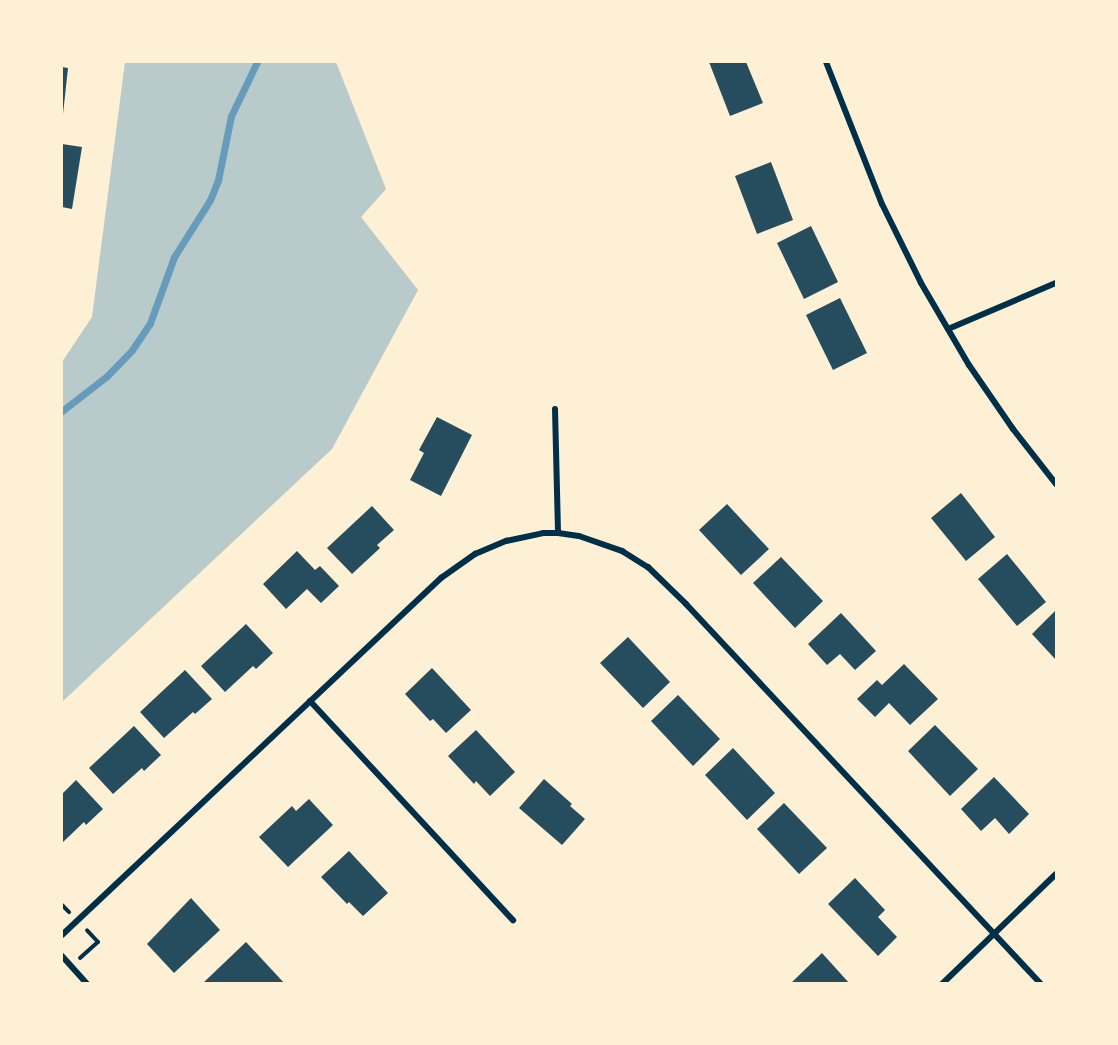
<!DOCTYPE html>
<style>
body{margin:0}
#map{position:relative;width:1118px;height:1045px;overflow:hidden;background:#fdf0d5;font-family:Poppins,sans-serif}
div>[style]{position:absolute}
.green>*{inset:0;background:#b9caca}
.stream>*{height:7px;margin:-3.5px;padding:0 3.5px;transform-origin:3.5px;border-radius:3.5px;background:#669bbc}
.building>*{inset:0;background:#264d5e}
.path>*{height:4px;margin:-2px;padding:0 2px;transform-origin:2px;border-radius:2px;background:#003049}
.minor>*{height:6px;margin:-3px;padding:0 3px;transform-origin:3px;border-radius:3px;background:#003049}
span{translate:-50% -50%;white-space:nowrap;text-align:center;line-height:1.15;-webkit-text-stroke:5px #fdf0d5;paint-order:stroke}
.frame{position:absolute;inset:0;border:63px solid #fdf0d5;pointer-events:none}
</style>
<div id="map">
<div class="green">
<i style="clip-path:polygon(125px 62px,336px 62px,386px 189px,361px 217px,418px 290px,332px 449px,62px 702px,62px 362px,92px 317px)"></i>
</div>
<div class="stream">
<i style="left:62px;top:411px;width:57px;rotate:-37.9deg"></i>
<i style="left:107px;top:376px;width:36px;rotate:-46deg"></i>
<i style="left:132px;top:350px;width:32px;rotate:-56deg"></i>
<i style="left:150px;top:323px;width:70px;rotate:-70deg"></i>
<i style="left:174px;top:257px;width:67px;rotate:-57.7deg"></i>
<i style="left:210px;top:200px;width:22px;rotate:-68deg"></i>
<i style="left:218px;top:180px;width:65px;rotate:-78.5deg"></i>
<i style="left:231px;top:116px;width:60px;rotate:-64.3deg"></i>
</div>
<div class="building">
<i style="clip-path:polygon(709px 62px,746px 62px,763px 103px,730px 116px)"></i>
<i style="clip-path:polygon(62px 67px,68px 68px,63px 114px,62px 114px)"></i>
<i style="clip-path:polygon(62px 144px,82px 147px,72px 209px,62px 207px)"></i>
<i style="clip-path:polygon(771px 162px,793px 220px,757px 234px,735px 176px)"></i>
<i style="clip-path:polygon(811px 226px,838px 282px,804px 299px,777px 243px)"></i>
<i style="clip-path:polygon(840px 298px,867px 353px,833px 370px,806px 315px)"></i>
<i style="clip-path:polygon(437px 417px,472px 435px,441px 496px,410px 480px,424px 453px,419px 450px)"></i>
<i style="clip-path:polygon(961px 493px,995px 537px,966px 561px,931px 518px)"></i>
<i style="clip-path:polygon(727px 504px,769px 549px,741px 575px,699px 530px)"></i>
<i style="clip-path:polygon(372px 506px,394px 530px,377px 545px,380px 548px,352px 574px,327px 548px)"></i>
<i style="clip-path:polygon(297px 551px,315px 570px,320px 566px,339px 586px,321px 603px,307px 589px,286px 609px,263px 584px)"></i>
<i style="clip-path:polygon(1007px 554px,1046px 602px,1017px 626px,978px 579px)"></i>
<i style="clip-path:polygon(781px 557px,823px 601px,795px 628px,753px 583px)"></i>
<i style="clip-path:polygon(1056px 610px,1056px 660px,1032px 634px)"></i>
<i style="clip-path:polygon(841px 613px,876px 651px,855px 670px,840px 654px,827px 665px,808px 644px)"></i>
<i style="clip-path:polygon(246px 624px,273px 653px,256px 669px,253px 666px,225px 692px,201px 666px)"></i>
<i style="clip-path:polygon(628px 637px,670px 682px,643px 708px,600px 663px)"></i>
<i style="clip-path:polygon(904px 664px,938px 699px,910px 725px,889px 703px,875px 717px,857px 699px,877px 680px,882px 685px)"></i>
<i style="clip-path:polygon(432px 668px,471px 710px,446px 733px,433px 719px,430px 721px,405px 694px)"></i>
<i style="clip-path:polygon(185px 670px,212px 699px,195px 714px,193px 712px,164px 738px,140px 712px)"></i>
<i style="clip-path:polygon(678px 695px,720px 739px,693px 766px,651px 721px)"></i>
<i style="clip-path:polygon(935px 725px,978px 769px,950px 796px,908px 751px)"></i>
<i style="clip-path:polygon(134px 726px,161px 755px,144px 771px,142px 768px,113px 794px,89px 768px)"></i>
<i style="clip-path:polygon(476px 730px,515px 772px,490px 796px,476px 781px,474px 784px,448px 756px)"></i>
<i style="clip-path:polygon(733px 748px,775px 793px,747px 820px,705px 775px)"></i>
<i style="clip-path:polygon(994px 777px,1029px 814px,1009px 834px,995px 818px,981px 831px,961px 809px)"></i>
<i style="clip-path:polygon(544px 779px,572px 804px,570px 806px,585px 819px,562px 845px,519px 808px)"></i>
<i style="clip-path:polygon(76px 780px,103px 809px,86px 825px,84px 822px,62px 843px,62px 794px)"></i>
<i style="clip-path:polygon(309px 799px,333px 825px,288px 867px,259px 837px,292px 806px,296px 811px)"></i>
<i style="clip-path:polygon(784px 803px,827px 848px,799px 874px,757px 829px)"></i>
<i style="clip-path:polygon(349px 851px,388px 893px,363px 916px,349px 902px,347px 904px,321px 877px)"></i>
<i style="clip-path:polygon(855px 878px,885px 910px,878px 917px,897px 937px,878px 956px,828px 904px)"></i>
<i style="clip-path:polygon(191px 898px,220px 930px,174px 973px,147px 944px)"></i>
<i style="clip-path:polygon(246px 942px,285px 984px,202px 984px)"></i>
<i style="clip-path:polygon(822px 953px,850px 984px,790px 984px)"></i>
</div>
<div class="path">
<i style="left:62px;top:905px;width:10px;rotate:45deg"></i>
<i style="left:80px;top:958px;width:24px;rotate:-42deg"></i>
<i style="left:98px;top:942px;width:16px;rotate:-133deg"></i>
</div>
<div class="minor">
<i style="left:826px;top:62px;width:153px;rotate:68.5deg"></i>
<i style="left:882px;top:204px;width:88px;rotate:63.7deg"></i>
<i style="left:921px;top:283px;width:95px;rotate:59.7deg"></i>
<i style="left:969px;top:365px;width:78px;rotate:55.5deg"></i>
<i style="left:1013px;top:429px;width:70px;rotate:52deg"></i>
<i style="left:948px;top:329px;width:117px;rotate:-23.1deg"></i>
<i style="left:555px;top:409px;width:124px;rotate:88.6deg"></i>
<i style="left:310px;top:701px;width:299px;rotate:47.2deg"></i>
<i style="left:62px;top:935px;width:521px;rotate:-43.29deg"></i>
<i style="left:441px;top:578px;width:42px;rotate:-35.2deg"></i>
<i style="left:475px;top:554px;width:34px;rotate:-23deg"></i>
<i style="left:506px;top:541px;width:38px;rotate:-12deg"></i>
<i style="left:543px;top:533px;width:15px"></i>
<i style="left:558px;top:533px;width:21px;rotate:8deg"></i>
<i style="left:579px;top:536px;width:46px;rotate:19.2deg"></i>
<i style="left:622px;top:551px;width:31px;rotate:32deg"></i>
<i style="left:648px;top:567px;width:53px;rotate:44.2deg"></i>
<i style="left:686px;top:604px;width:520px;rotate:46.95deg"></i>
<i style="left:62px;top:956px;width:38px;rotate:48deg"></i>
<i style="left:942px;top:984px;width:158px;rotate:-44deg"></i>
</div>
<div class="frame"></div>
</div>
